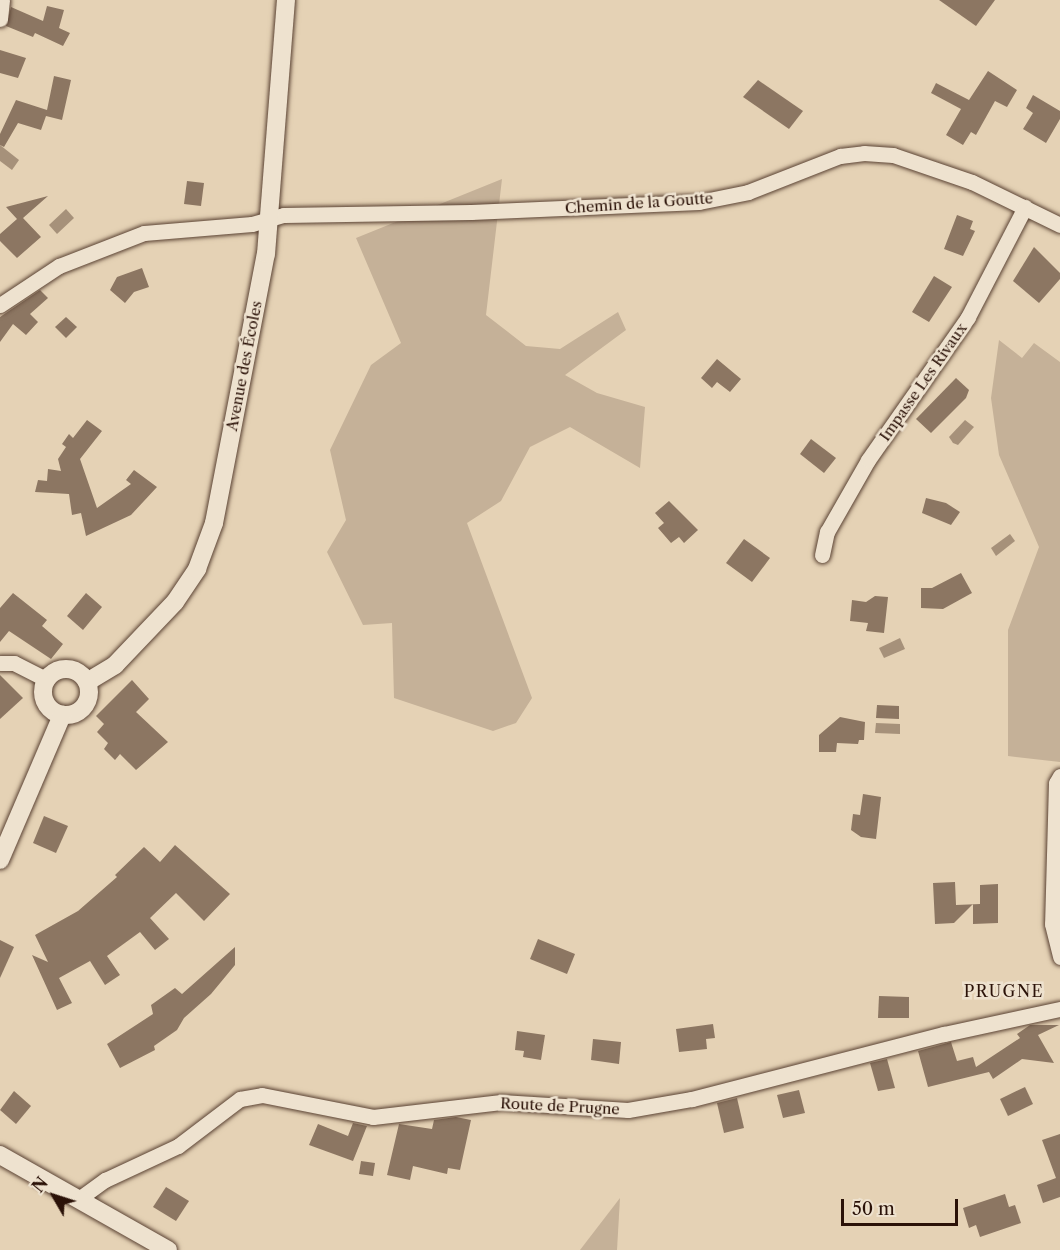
<!DOCTYPE html>
<meta charset="utf-8">
<style>
body{margin:0}
#map{position:relative;width:1060px;height:1250px;overflow:hidden;background:#e5d2b5;font-family:"Libre Caslon Text",serif}
div>[style]{position:absolute}
.green>*{inset:0;background:#c5b198}
.water>*{inset:0;background:#a6917a}
.building>*{inset:0;background:#8c7662}
.roads{filter:drop-shadow(0 0 2px #5a4233) drop-shadow(0 0 2px #5a4233)}
.minor>*{height:15px;margin:-7.5px;padding:0 7.5px;transform-origin:7.5px;border-radius:7.5px;background:#eee2cf}
.tertiary>*{height:18px;margin:-9px;padding:0 9px;transform-origin:9px;border-radius:9px;background:#eee2cf}
.tertiary>.ring{margin:-9px;padding:0;box-sizing:content-box;background:none;border:18px solid #eee2cf;border-radius:50%}
span{translate:-50% -50%;white-space:nowrap;text-align:center;line-height:1.15;-webkit-text-stroke:5px #eee2cf;paint-order:stroke}
.street-label{font-size:15px;color:#2b1208}
.neighbourhood-label{font-size:16px;color:#2b1208;letter-spacing:1.5px}
.north{position:absolute;left:24px;top:1166px;width:60px;height:60px;-webkit-text-stroke:4px #eee2cf;paint-order:stroke;rotate:309deg;font-size:16px;font-weight:700;line-height:24px;text-align:center;color:#2b1208}
.north::after{content:'';display:block;margin:auto;width:21px;height:27px;background:#2b1208;clip-path:polygon(50% 0,100% 100%,50% 72%,0 100%)}
.scale{position:absolute;left:841px;top:1199px;width:117px;height:27px;box-sizing:border-box;border:3px solid #2b1208;border-top:0;padding-left:8px;font-size:18px;line-height:21px;white-space:nowrap;color:#2b1208;-webkit-text-stroke:4px #eee2cf;paint-order:stroke}
</style>
<div id="map">
<div class="green">
<i style="clip-path:polygon(502px 179px,486px 315px,526px 346px,560px 349px,618px 312px,626px 330px,565px 375px,597px 393px,645px 407px,640px 468px,570px 427px,530px 447px,501px 501px,467px 523px,532px 698px,516px 723px,493px 731px,394px 698px,392px 623px,363px 625px,327px 552px,346px 520px,330px 450px,371px 365px,401px 343px,356px 238px)"></i>
<i style="clip-path:polygon(999px 340px,1022px 358px,1034px 343px,1060px 362px,1060px 762px,1008px 756px,1008px 630px,1039px 547px,999px 455px,991px 398px)"></i>
<i style="clip-path:polygon(620px 1198px,617px 1250px,580px 1250px)"></i>
</div>
<div class="water">
<i style="clip-path:polygon(0 145px,19px 160px,12px 170px,0 161px)"></i>
<i style="clip-path:polygon(66px 209px,74px 218px,57px 234px,49px 225px)"></i>
<i style="clip-path:polygon(965px 420px,974px 427px,958px 445px,953px 443px,949px 437px)"></i>
<i style="clip-path:polygon(1010px 534px,1015px 541px,996px 556px,991px 548px)"></i>
<i style="clip-path:polygon(900px 638px,905px 649px,884px 658px,879px 648px)"></i>
<i style="clip-path:polygon(876px 723px,900px 724px,900px 734px,875px 733px)"></i>
</div>
<div class="building">
<i style="clip-path:polygon(939px 0,995px 0,976px 26px)"></i>
<i style="clip-path:polygon(47px 6px,64px 10px,59px 28px,70px 33px,63px 46px,35px 33px,33px 37px,6px 26px,11px 7px,43px 21px)"></i>
<i style="clip-path:polygon(0 50px,26px 58px,18px 78px,0 73px)"></i>
<i style="clip-path:polygon(988px 71px,1017px 90px,1007px 107px,995px 101px,976px 135px,971px 132px,963px 145px,946px 135px,961px 109px,931px 93px,936px 83px,969px 100px)"></i>
<i style="clip-path:polygon(54px 76px,71px 80px,62px 120px,46px 116px,41px 130px,18px 123px,4px 147px,0 145px,0 134px,16px 100px,47px 110px)"></i>
<i style="clip-path:polygon(758px 80px,803px 111px,789px 129px,743px 97px)"></i>
<i style="clip-path:polygon(1033px 95px,1060px 111px,1060px 119px,1046px 143px,1023px 129px,1033px 113px,1026px 108px)"></i>
<i style="clip-path:polygon(187px 181px,204px 183px,201px 206px,184px 204px)"></i>
<i style="clip-path:polygon(48px 196px,23px 218px,41px 237px,17px 258px,0 241px,0 234px,17px 219px,6px 207px)"></i>
<i style="clip-path:polygon(957px 215px,973px 221px,970px 229px,975px 231px,963px 256px,944px 249px)"></i>
<i style="clip-path:polygon(1034px 247px,1060px 273px,1060px 279px,1039px 303px,1013px 281px)"></i>
<i style="clip-path:polygon(142px 268px,149px 287px,134px 292px,125px 303px,110px 290px,117px 277px)"></i>
<i style="clip-path:polygon(934px 276px,952px 287px,929px 322px,912px 312px)"></i>
<i style="clip-path:polygon(40px 290px,48px 298px,30px 314px,38px 322px,26px 335px,13px 324px,0 342px,0 317px)"></i>
<i style="clip-path:polygon(66px 317px,77px 327px,66px 338px,55px 327px)"></i>
<i style="clip-path:polygon(717px 359px,741px 379px,730px 392px,717px 382px,712px 388px,701px 378px)"></i>
<i style="clip-path:polygon(956px 378px,969px 390px,966px 398px,931px 433px,916px 419px)"></i>
<i style="clip-path:polygon(87px 420px,102px 431px,80px 459px,97px 508px,131px 484px,126px 480px,134px 470px,157px 487px,131px 515px,86px 536px,81px 513px,72px 515px,69px 494px,35px 492px,38px 480px,47px 481px,48px 469px,61px 471px,58px 459px,66px 447px,62px 444px,69px 434px,73px 438px)"></i>
<i style="clip-path:polygon(811px 439px,836px 458px,824px 473px,800px 454px)"></i>
<i style="clip-path:polygon(926px 498px,946px 503px,960px 512px,951px 525px,922px 513px)"></i>
<i style="clip-path:polygon(669px 501px,698px 530px,684px 543px,679px 537px,671px 543px,658px 528px,664px 523px,655px 513px)"></i>
<i style="clip-path:polygon(744px 539px,770px 558px,752px 582px,726px 563px)"></i>
<i style="clip-path:polygon(961px 573px,972px 593px,943px 609px,921px 608px,921px 588px,932px 588px)"></i>
<i style="clip-path:polygon(13px 593px,47px 620px,42px 626px,63px 644px,51px 659px,9px 631px,0 642px,0 608px)"></i>
<i style="clip-path:polygon(86px 593px,102px 607px,83px 630px,67px 616px)"></i>
<i style="clip-path:polygon(875px 596px,888px 597px,884px 633px,866px 631px,868px 623px,850px 621px,852px 600px,866px 602px)"></i>
<i style="clip-path:polygon(0 675px,23px 698px,0 719px)"></i>
<i style="clip-path:polygon(132px 680px,149px 699px,136px 712px,168px 742px,136px 770px,120px 754px,115px 760px,104px 749px,108px 743px,97px 732px,104px 724px,96px 716px)"></i>
<i style="clip-path:polygon(877px 705px,899px 706px,899px 719px,876px 718px)"></i>
<i style="clip-path:polygon(840px 717px,865px 722px,864px 740px,859px 740px,858px 744px,837px 743px,836px 752px,819px 752px,819px 735px)"></i>
<i style="clip-path:polygon(863px 794px,881px 797px,876px 839px,861px 837px,851px 830px,853px 814px,860px 815px)"></i>
<i style="clip-path:polygon(44px 816px,68px 826px,56px 853px,33px 843px)"></i>
<i style="clip-path:polygon(175px 845px,230px 894px,204px 921px,176px 893px,150px 918px,169px 939px,155px 950px,140px 932px,107px 956px,120px 975px,105px 985px,90px 961px,59px 978px,72px 1003px,57px 1010px,32px 955px,48px 962px,35px 935px,78px 911px,117px 877px,115px 875px,144px 847px,160px 862px)"></i>
<i style="clip-path:polygon(955px 882px,956px 905px,980px 904px,980px 885px,998px 884px,998px 923px,973px 924px,973px 904px,954px 923px,935px 924px,933px 883px)"></i>
<i style="clip-path:polygon(538px 939px,575px 954px,567px 974px,530px 959px)"></i>
<i style="clip-path:polygon(0 940px,14px 947px,0 978px)"></i>
<i style="clip-path:polygon(235px 947px,235px 965px,211px 994px,184px 1018px,177px 1030px,154px 1046px,155px 1050px,120px 1068px,107px 1044px,153px 1014px,151px 1005px,175px 988px,182px 994px)"></i>
<i style="clip-path:polygon(879px 996px,909px 997px,909px 1018px,878px 1018px)"></i>
<i style="clip-path:polygon(713px 1024px,715px 1038px,706px 1039px,707px 1049px,679px 1052px,676px 1029px)"></i>
<i style="clip-path:polygon(1030px 1025px,1059px 1025px,1038px 1035px,1054px 1063px,1022px 1059px,993px 1079px,989px 1072px,928px 1087px,918px 1051px,951px 1042px,957px 1061px,973px 1057px,976px 1067px,1020px 1038px,1017px 1034px)"></i>
<i style="clip-path:polygon(517px 1031px,545px 1035px,541px 1060px,523px 1057px,524px 1051px,515px 1050px)"></i>
<i style="clip-path:polygon(593px 1039px,621px 1042px,619px 1064px,591px 1060px)"></i>
<i style="clip-path:polygon(887px 1059px,895px 1088px,878px 1091px,870px 1063px)"></i>
<i style="clip-path:polygon(1025px 1087px,1033px 1104px,1008px 1116px,1000px 1099px)"></i>
<i style="clip-path:polygon(799px 1090px,805px 1113px,783px 1118px,777px 1095px)"></i>
<i style="clip-path:polygon(14px 1091px,31px 1106px,16px 1124px,0 1110px)"></i>
<i style="clip-path:polygon(737px 1098px,744px 1128px,724px 1133px,717px 1103px)"></i>
<i style="clip-path:polygon(456px 1117px,471px 1120px,460px 1170px,448px 1168px,447px 1174px,413px 1166px,410px 1180px,387px 1175px,399px 1124px,432px 1129px,434px 1120px)"></i>
<i style="clip-path:polygon(353px 1123px,367px 1126px,353px 1161px,309px 1145px,318px 1124px,348px 1136px)"></i>
<i style="clip-path:polygon(1060px 1134px,1060px 1197px,1043px 1203px,1037px 1185px,1056px 1178px,1042px 1140px)"></i>
<i style="clip-path:polygon(361px 1161px,375px 1163px,373px 1176px,359px 1174px)"></i>
<i style="clip-path:polygon(166px 1187px,189px 1201px,176px 1221px,153px 1207px)"></i>
<i style="clip-path:polygon(1005px 1194px,1009px 1207px,1015px 1205px,1021px 1223px,980px 1237px,976px 1225px,969px 1228px,963px 1208px)"></i>
</div>
<div class="roads">
<div class="minor">
<i style="left:0;top:19px;width:19px;rotate:-84deg"></i>
<i style="left:0;top:305px;width:71px;rotate:-33.5deg"></i>
<i style="left:59px;top:266px;width:91px;rotate:-21.2deg"></i>
<i style="left:144px;top:233px;width:108px;rotate:-4.8deg"></i>
<i style="left:252px;top:224px;width:33px;rotate:-16deg"></i>
<i style="left:284px;top:215px;width:187px;rotate:-0.9deg"></i>
<i style="left:471px;top:212px;width:228px;rotate:-2.5deg"></i>
<i style="left:699px;top:202px;width:50px;rotate:-11.5deg"></i>
<i style="left:748px;top:192px;width:99px;rotate:-21.4deg"></i>
<i style="left:840px;top:156px;width:24px;rotate:-7deg"></i>
<i style="left:864px;top:153px;width:29px;rotate:4deg"></i>
<i style="left:893px;top:155px;width:83px;rotate:18.9deg"></i>
<i style="left:972px;top:182px;width:98px;rotate:26deg"></i>
<i style="left:822px;top:555px;width:24px;rotate:-78deg"></i>
<i style="left:827px;top:532px;width:83px;rotate:-60.3deg"></i>
<i style="left:868px;top:460px;width:174px;rotate:-55deg"></i>
<i style="left:968px;top:317px;width:124px;rotate:-62.6deg"></i>
<i style="left:0;top:663px;width:14px"></i>
<i style="left:14px;top:663px;width:37px;rotate:27deg"></i>
<i style="left:1060px;top:776px;width:8px;rotate:120deg"></i>
<i style="left:1056px;top:783px;width:141px;rotate:91.6deg"></i>
<i style="left:1052px;top:924px;width:34px;rotate:76deg"></i>
<i style="left:80px;top:1198px;width:31px;rotate:-36deg"></i>
<i style="left:105px;top:1180px;width:81px;rotate:-25deg"></i>
<i style="left:178px;top:1146px;width:78px;rotate:-37.2deg"></i>
<i style="left:240px;top:1099px;width:22px;rotate:-10deg"></i>
<i style="left:262px;top:1095px;width:113px;rotate:11.2deg"></i>
<i style="left:373px;top:1117px;width:129px;rotate:-6.7deg"></i>
<i style="left:501px;top:1102px;width:127px;rotate:3.6deg"></i>
<i style="left:628px;top:1110px;width:65px;rotate:-9.8deg"></i>
<i style="left:692px;top:1099px;width:260px;rotate:-14.5deg"></i>
<i style="left:944px;top:1034px;width:119px;rotate:-12.2deg"></i>
</div>
<div class="tertiary">
<i class="ring" style="left:43px;top:669px;width:28px;height:28px"></i>
<i style="left:87px;top:682px;width:33px;rotate:-31deg"></i>
<i style="left:115px;top:665px;width:87px;rotate:-46.4deg"></i>
<i style="left:175px;top:602px;width:40px;rotate:-56deg"></i>
<i style="left:197px;top:569px;width:49px;rotate:-69.7deg"></i>
<i style="left:214px;top:523px;width:274px;rotate:-79.1deg"></i>
<i style="left:266px;top:254px;width:255px;rotate:-85.5deg"></i>
<i style="left:0;top:860px;width:158px;rotate:-66.8deg"></i>
<i style="left:0;top:1155px;width:193px;rotate:29.5deg"></i>
</div>
</div>
<div class="street-label">
<span style="left:639px;top:203px;rotate:-4deg">Chemin de la Goutte</span>
<span style="left:244px;top:366px;rotate:-79deg">Avenue des Écoles</span>
<span style="left:923px;top:382px;rotate:-55deg">Impasse Les Rivaux</span>
<span style="left:560px;top:1106px;rotate:3deg">Route de Prugne</span>
</div>
<div class="neighbourhood-label">
<span style="left:1004px;top:991px">PRUGNE</span>
</div>
<div class="north">N</div>
<div class="scale">50 m</div>
</div>
